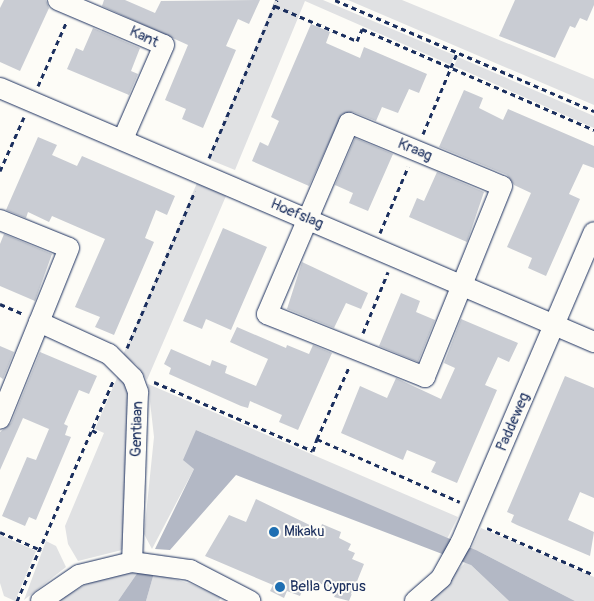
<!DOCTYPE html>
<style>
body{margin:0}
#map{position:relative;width:594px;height:601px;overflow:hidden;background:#fdfcf7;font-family:Pangolin,sans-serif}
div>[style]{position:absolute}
.green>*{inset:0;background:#e0e1e3}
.water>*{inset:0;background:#b3b8c5}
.building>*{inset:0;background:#c9ccd3}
.path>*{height:3px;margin-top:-1.5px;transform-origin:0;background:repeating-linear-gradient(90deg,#1b2f5e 0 5px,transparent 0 9px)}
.roads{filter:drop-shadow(0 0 1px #1b2f5e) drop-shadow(0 0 1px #1b2f5e)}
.street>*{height:20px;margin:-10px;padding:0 10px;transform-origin:10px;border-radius:10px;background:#fdfcf7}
.dots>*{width:14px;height:14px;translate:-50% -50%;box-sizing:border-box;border:2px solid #fdfcf7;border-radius:50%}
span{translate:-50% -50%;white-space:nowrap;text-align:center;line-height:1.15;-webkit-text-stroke:4px #fdfcf7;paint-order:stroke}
.street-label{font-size:15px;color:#1b2f5e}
.poi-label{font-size:15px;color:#1b2f5e}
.left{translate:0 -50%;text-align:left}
</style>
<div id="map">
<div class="green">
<i style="clip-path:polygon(275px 0,323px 0,454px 55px,451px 65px,305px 1px,235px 170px,208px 159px)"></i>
<i style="clip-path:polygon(348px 0,402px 0,594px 79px,594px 105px)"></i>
<i style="clip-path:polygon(458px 57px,594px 116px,594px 128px,454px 66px)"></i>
<i style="clip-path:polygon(197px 183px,226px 196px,147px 380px,137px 365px,123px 355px)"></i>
<i style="clip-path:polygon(120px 371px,130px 387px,125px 543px,122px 550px,78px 561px,68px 544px,65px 526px,104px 433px,95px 429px)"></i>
<i style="clip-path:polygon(148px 384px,458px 517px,447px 539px,196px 430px,194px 469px,152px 549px,144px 534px,154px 437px)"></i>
<i style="clip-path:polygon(481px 528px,594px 577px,594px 601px,575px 601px,478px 551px,471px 565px,509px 601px,426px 601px,464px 564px)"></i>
<i style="clip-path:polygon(0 535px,36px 551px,15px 601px,4px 596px,0 583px)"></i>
<i style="clip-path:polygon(46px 541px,56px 546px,66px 567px,24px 600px)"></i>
<i style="clip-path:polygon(128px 572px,138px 572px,118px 601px,57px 601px,97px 578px)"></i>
<i style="clip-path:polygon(154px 573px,191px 584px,221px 597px,219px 601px,146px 601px)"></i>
</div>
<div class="water">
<i style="clip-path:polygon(196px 430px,478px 551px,575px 601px,509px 601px,471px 565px,236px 475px,170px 550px,155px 549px,194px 469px,183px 460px)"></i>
<i style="clip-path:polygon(138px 572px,154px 573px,146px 601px,118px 601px)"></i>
</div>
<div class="building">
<i style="clip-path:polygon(4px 0,46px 0,49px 8px,20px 71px,0 62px,0 8px)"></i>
<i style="clip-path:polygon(104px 0,125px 0,155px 13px,161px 1px,260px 0,249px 24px,238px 19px,226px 46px,236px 50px,203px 128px,182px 119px,186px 109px,165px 100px,188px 45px,102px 6px)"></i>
<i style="clip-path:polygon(515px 0,594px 0,594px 5px,587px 21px,580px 18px,575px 28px,570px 26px,555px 58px,499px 36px)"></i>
<i style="clip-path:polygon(311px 24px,330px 32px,326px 43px,360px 58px,364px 47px,427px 74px,419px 93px,409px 89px,398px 113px,382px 107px,376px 121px,353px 112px,342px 114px,309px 186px,252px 161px,260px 142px,268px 146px,279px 121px,271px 117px)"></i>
<i style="clip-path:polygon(93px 28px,140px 48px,131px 71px,138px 74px,129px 95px,67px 69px,76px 48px,83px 51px)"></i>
<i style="clip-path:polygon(464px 90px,483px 98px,479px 108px,503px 120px,508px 109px,594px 146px,594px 168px,583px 164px,569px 194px,580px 199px,546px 276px,528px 268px,532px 258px,507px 247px,531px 193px,514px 185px,507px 175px,439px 147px)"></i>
<i style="clip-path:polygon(38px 137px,57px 145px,52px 155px,77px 166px,82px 156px,175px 196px,167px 215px,156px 210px,145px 238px,154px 242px,114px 335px,95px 327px,100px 317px,75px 307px,105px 239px,52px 216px,49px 222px,28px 212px,26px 218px,6px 210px)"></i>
<i style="clip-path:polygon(355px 138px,393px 154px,368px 211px,349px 203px,353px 193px,335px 185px)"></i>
<i style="clip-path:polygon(437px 172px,484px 192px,467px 242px,409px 217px,417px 198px,424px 201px)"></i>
<i style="clip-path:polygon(223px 228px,267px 247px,231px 330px,206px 319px,202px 329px,183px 321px)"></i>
<i style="clip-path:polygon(4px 234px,52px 254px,35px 301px,0 286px,0 244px)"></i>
<i style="clip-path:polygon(302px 262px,368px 293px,361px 309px,346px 303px,334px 328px,287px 309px)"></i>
<i style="clip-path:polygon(401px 293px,420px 301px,416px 312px,435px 320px,418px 362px,379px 346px)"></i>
<i style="clip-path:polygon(461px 319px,518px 343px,509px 362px,498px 357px,485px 385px,497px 390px,457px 483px,431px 472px,436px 462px,407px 450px,403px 460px,341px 433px,360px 386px,387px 398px,396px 378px,441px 399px,455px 368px,444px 363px)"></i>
<i style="clip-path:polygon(237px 327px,286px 348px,287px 345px,309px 354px,313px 345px,332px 353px,298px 430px,279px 422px,282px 415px,250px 401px,248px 408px,241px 406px,169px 374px,171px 368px,164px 364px,171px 349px,210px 366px,212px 360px,227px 366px,225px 373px,256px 386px,268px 359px,230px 342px)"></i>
<i style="clip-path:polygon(0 346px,14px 352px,3px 379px,0 377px)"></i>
<i style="clip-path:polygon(40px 352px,97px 376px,89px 394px,79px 390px,64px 424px,68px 426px,65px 435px,71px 437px,36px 520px,29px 517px,25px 526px,2px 516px,27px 457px,36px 460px,49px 429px,23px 418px,0 470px,0 432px,11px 423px)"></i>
<i style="clip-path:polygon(565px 376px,594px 388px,594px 498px,580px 492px,568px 520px,594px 532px,590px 556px,517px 525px,511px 522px,514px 515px,507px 512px)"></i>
<i style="clip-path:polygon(256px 499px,320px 530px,322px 524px,341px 532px,339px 538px,351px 544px,348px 550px,355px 553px,352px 559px,364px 564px,349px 601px,334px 597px,337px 591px,308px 578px,300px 596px,287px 591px,284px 598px,270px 591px,273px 585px,205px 556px,229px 515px,246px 522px)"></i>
</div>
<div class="path">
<i style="left:335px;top:0;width:282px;rotate:23.2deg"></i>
<i style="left:275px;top:6px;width:89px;rotate:23.1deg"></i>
<i style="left:357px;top:41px;width:13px;rotate:-67deg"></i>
<i style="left:362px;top:29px;width:253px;rotate:23.5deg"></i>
<i style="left:38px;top:86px;width:69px;rotate:-66deg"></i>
<i style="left:423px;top:134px;width:88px;rotate:-67.2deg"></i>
<i style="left:209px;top:158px;width:172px;rotate:-66.7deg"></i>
<i style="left:0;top:171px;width:59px;rotate:-66deg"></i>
<i style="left:380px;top:233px;width:72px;rotate:-67deg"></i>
<i style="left:0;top:304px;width:25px;rotate:23deg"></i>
<i style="left:363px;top:333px;width:66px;rotate:-67.7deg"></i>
<i style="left:127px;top:348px;width:171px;rotate:-66.6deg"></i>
<i style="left:154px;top:382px;width:173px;rotate:23.5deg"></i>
<i style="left:313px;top:451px;width:13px;rotate:-72deg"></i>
<i style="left:317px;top:439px;width:156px;rotate:23.8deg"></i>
<i style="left:92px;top:430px;width:8px;rotate:30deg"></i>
<i style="left:317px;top:439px;width:79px;rotate:-66deg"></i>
<i style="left:487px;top:528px;width:117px;rotate:23.7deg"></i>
<i style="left:0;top:532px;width:45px;rotate:23.7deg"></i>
<i style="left:17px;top:601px;width:240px;rotate:-66.4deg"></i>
</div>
<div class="roads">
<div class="street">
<i style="left:58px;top:0;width:115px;rotate:23deg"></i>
<i style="left:164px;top:45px;width:103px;rotate:113.6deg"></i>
<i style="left:0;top:88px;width:646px;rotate:23.15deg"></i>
<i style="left:349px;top:123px;width:165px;rotate:22.4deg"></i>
<i style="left:502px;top:186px;width:206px;rotate:112deg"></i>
<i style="left:425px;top:377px;width:170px;rotate:-158.3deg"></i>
<i style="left:267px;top:314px;width:208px;rotate:-66.8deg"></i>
<i style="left:0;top:220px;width:74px;rotate:22.1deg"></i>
<i style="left:69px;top:248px;width:184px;rotate:112deg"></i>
<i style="left:39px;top:322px;width:77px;rotate:24.6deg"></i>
<i style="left:109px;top:354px;width:34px;rotate:45deg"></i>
<i style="left:133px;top:378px;width:15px;rotate:70deg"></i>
<i style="left:138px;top:392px;width:170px;rotate:92deg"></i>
<i style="left:41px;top:601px;width:46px;rotate:-34.4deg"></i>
<i style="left:79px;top:575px;width:55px;rotate:-13.8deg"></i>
<i style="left:132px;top:562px;width:59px;rotate:7.9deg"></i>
<i style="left:190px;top:570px;width:68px;rotate:27.3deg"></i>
<i style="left:415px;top:601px;width:35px;rotate:-41deg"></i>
<i style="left:441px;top:578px;width:41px;rotate:-60.9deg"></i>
<i style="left:461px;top:542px;width:337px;rotate:-66.8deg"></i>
</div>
</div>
<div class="dots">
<i style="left:274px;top:532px;background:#1f6fb2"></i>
<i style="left:280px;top:587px;background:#1f6fb2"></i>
</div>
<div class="street-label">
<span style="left:144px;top:37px;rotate:25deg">Kant</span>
<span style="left:415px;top:150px;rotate:23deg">Kraag</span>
<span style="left:297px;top:214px;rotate:23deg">Hoefslag</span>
<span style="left:513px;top:422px;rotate:-67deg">Paddeweg</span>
<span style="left:137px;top:429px;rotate:-88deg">Gentiaan</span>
</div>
<div class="poi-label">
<span class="left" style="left:284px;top:532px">Mikaku</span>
<span class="left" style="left:290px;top:587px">Bella Cyprus</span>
</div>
</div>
